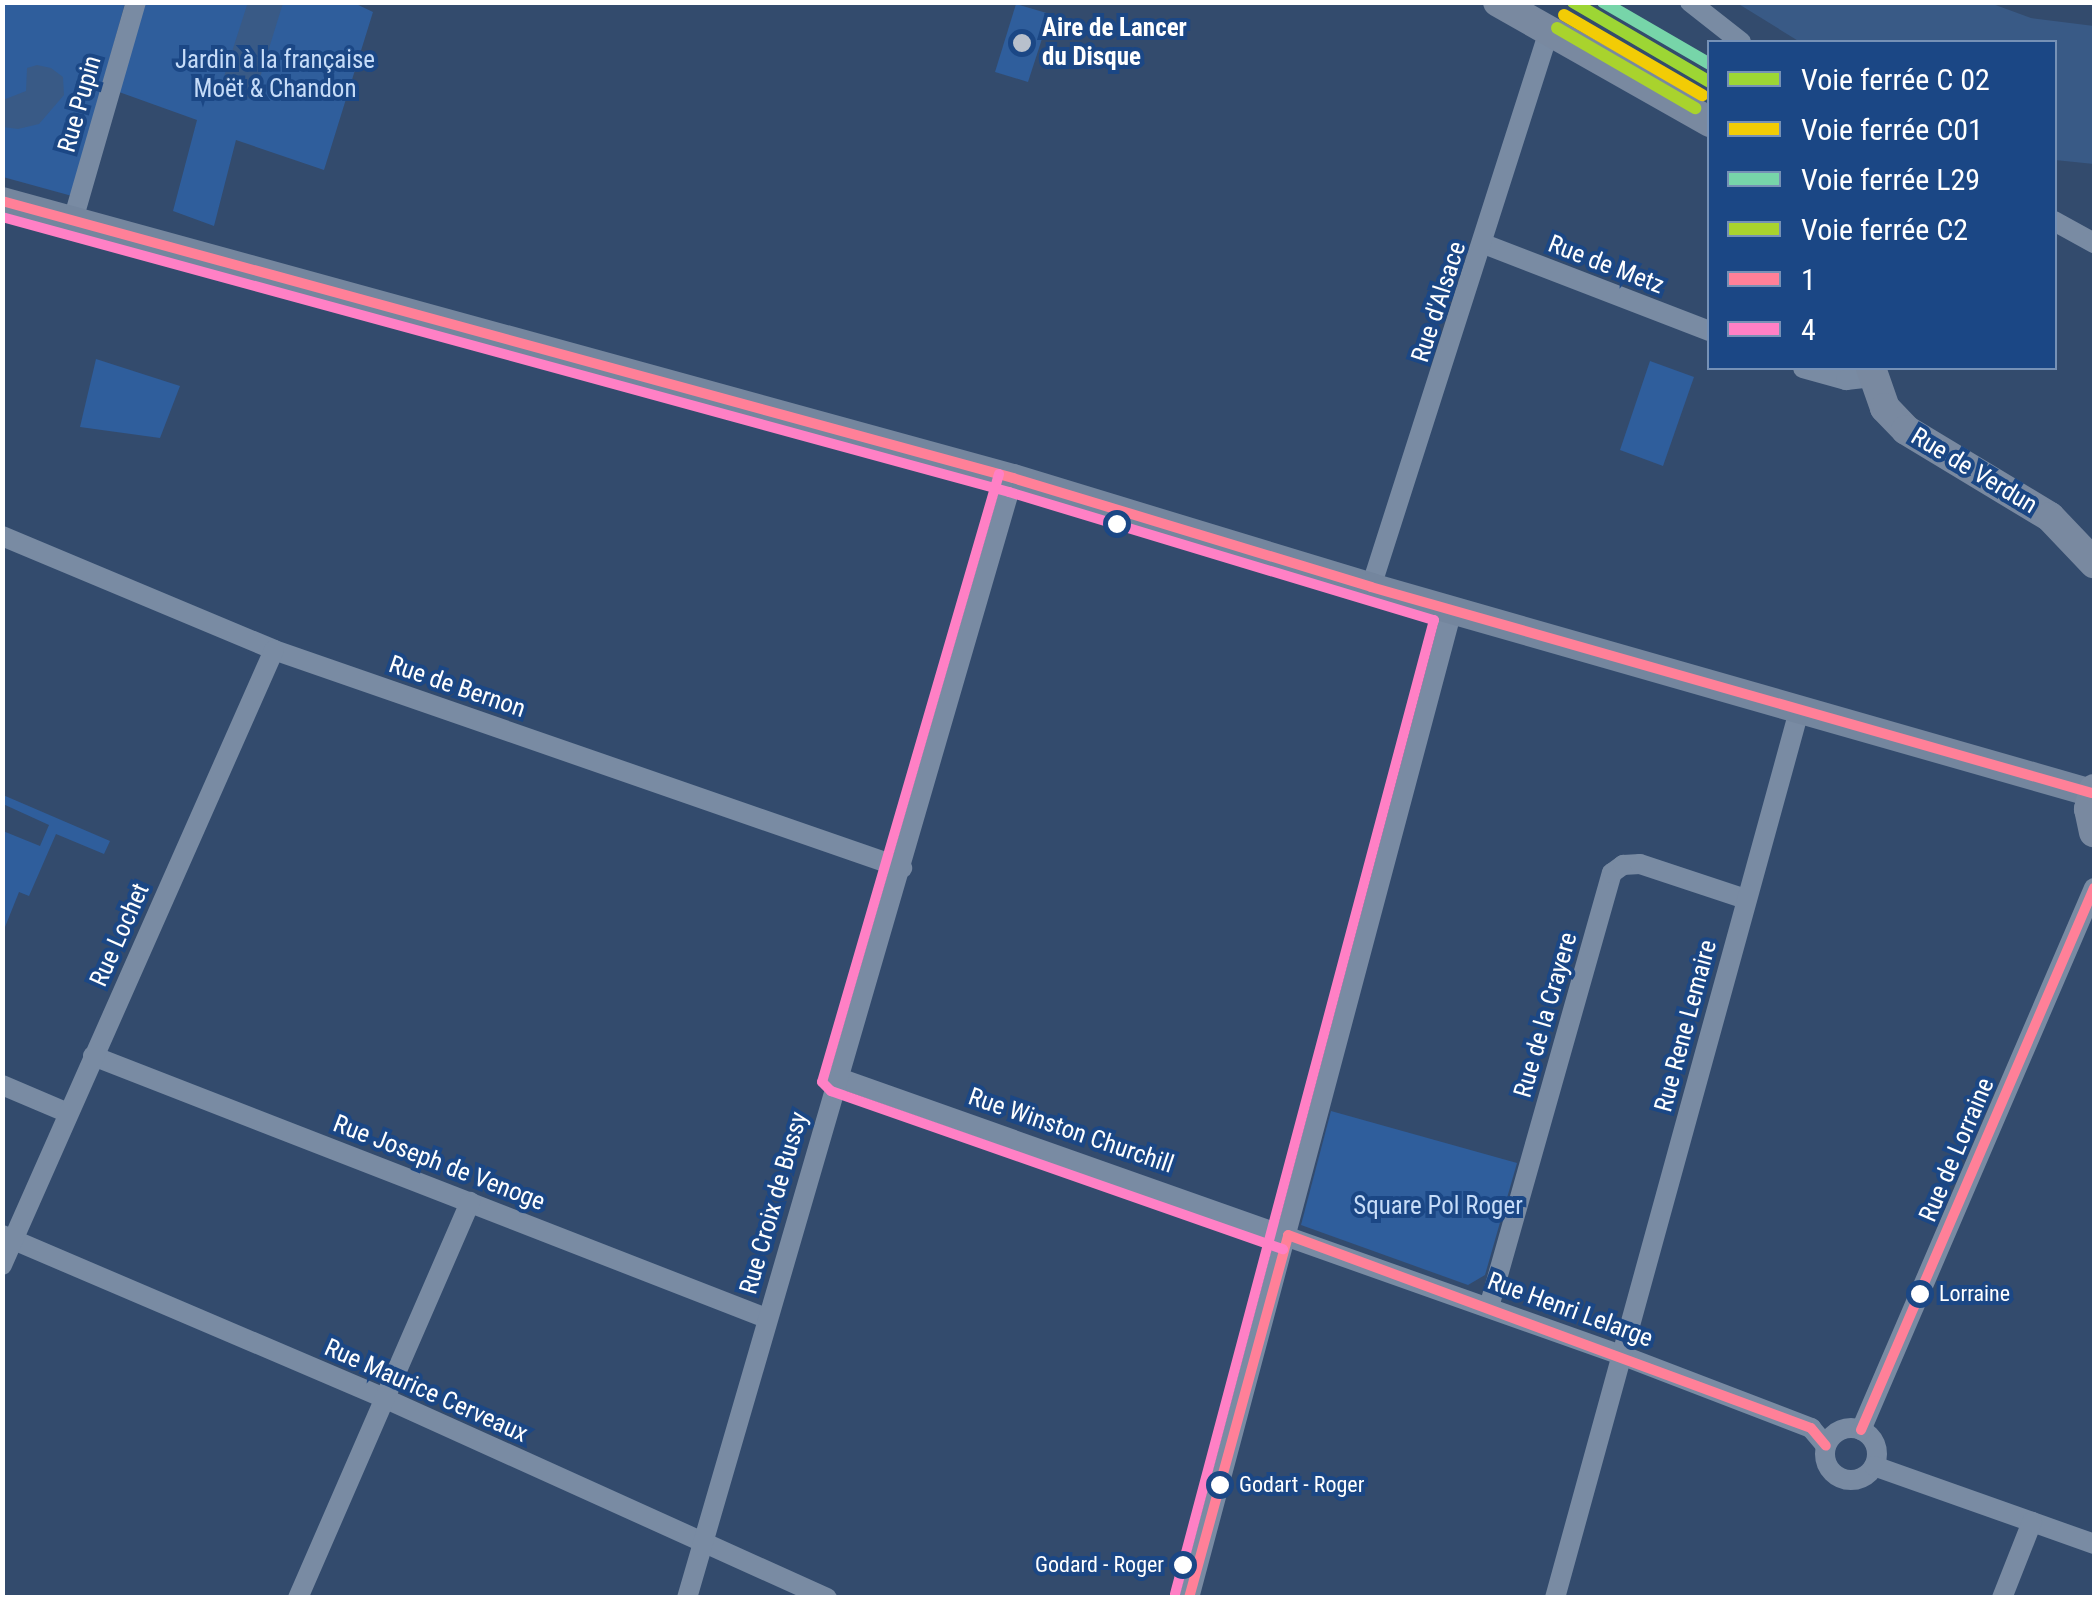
<!DOCTYPE html>
<meta charset="utf-8">
<style>
body{margin:0}
#map{position:relative;width:2097px;height:1600px;overflow:hidden;background:#334b6d;font-family:"Roboto Condensed",sans-serif}
div>[style]{position:absolute}
.green>*{inset:0;background:#2f5e9c}
.water>*{inset:0;background:#395a86}
.minor>*{height:20px;margin:-10px;padding:0 10px;transform-origin:10px;border-radius:10px;background:#798ba3}
.minor>.ring{margin:-10px;padding:0;box-sizing:content-box;background:none;border:20px solid #798ba3;border-radius:50%}
.secondary>*{height:28px;margin:-14px;padding:0 14px;transform-origin:14px;border-radius:14px;background:#74869e}
.primary>*{height:30px;margin:-15px;padding:0 15px;transform-origin:15px;border-radius:15px;background:#7989a0}
.bus-1>*{height:10px;margin:-5px;padding:0 5px;transform-origin:5px;border-radius:5px;background:#ff8098}
.bus-2>*{height:10px;margin:-5px;padding:0 5px;transform-origin:5px;border-radius:5px;background:#ff80c5}
.rail-1>*{height:12px;margin:-6px;padding:0 6px;transform-origin:6px;border-radius:6px;background:#9dd634}
.rail-2>*{height:12px;margin:-6px;padding:0 6px;transform-origin:6px;border-radius:6px;background:#f2cc05}
.rail-3>*{height:12px;margin:-6px;padding:0 6px;transform-origin:6px;border-radius:6px;background:#77d5a9}
.rail-4>*{height:12px;margin:-6px;padding:0 6px;transform-origin:6px;border-radius:6px;background:#a9d32d}
.dots>*{width:28px;height:28px;translate:-50% -50%;box-sizing:border-box;border:5px solid #1b4785;border-radius:50%}
span{translate:-50% -50%;white-space:nowrap;text-align:center;line-height:1.15;-webkit-text-stroke:8px #1b4785;paint-order:stroke}
.bus-label{font-size:22px;color:#fff}
.left{translate:0 -50%;text-align:left}
.right{translate:-100% -50%;text-align:right}
.poi-label{font-size:25px;color:#fff;font-weight:700}
.park-label{font-size:25px;color:#c6dcf8}
.street-label{font-size:25px;color:#fff}
.frame{position:absolute;inset:0;border:5px solid #fff;pointer-events:none}
.legend{position:absolute;left:1707px;top:40px;width:350px;height:330px;box-sizing:border-box;background:#1b4785;border:2px solid #7691b6;margin:0;padding:12px 18px;list-style:none;font-size:30px;color:#fff}
.legend li{display:flex;align-items:center;gap:20px;height:50px}
.legend b{width:50px;border:2px solid #7691b6}
</style>
<div id="map">
<div class="green">
<i style="clip-path:polygon(352px 2px,373px 12px,324px 170px,236px 140px,214px 226px,173px 211px,197px 120px,119px 92px,145px 3px)"></i>
<i style="clip-path:polygon(2px 3px,125px 3px,72px 196px,3px 177px)"></i>
<i style="clip-path:polygon(1016px 4px,1050px 14px,1028px 82px,995px 72px)"></i>
<i style="clip-path:polygon(96px 359px,180px 386px,160px 438px,80px 427px)"></i>
<i style="clip-path:polygon(1650px 361px,1694px 377px,1663px 466px,1620px 450px)"></i>
<i style="clip-path:polygon(3px 795px,110px 841px,104px 854px,56px 834px,29px 896px,19px 892px,3px 932px,3px 831px,40px 846px,49px 825px,3px 804px)"></i>
<i style="clip-path:polygon(1331px 1111px,1517px 1163px,1485px 1275px,1468px 1285px,1301px 1225px)"></i>
</div>
<div class="water">
<i style="clip-path:polygon(248px 2px,283px 3px,253px 100px,220px 89px)"></i>
<i style="clip-path:polygon(1737px 3px,1990px 3px,2031px 18px,2094px 26px,2094px 164px,2055px 160px,2054px 42px,1800px 42px)"></i>
<i style="clip-path:polygon(37px 65px,51px 68px,63px 77px,64px 95px,39px 124px,18px 129px,3px 127px,3px 100px,26px 91px,27px 68px)"></i>
</div>
<div class="minor">
<i style="left:1690px;top:2px;width:65px;rotate:38.1deg"></i>
<i style="left:73px;top:220px;width:227px;rotate:-73.9deg"></i>
<i style="left:2054px;top:221px;width:46px;rotate:28.8deg"></i>
<i style="left:1484px;top:244px;width:242px;rotate:21.1deg"></i>
<i style="left:1803px;top:368px;width:45px;rotate:15.6deg"></i>
<i style="left:1846px;top:380px;width:27px;rotate:-6deg"></i>
<i style="left:2px;top:536px;width:295px;rotate:22.7deg"></i>
<i style="left:274px;top:650px;width:665px;rotate:19.14deg"></i>
<i style="left:1371px;top:587px;width:584px;rotate:-72.25deg"></i>
<i style="left:93px;top:1056px;width:722px;rotate:21.27deg"></i>
<i style="left:836px;top:1077px;width:833px;rotate:19.5deg"></i>
<i style="left:1621px;top:1355px;width:204px;rotate:21deg"></i>
<i style="left:1811px;top:1428px;width:23px;rotate:50deg"></i>
<i style="left:2px;top:1085px;width:72px;rotate:23deg"></i>
<i style="left:2px;top:1235px;width:418px;rotate:23.1deg"></i>
<i style="left:386px;top:1399px;width:484px;rotate:24.3deg"></i>
<i style="left:2px;top:1265px;width:672px;rotate:-66.14deg"></i>
<i style="left:1489px;top:1307px;width:451px;rotate:-74.2deg"></i>
<i style="left:1612px;top:873px;width:14px;rotate:-36deg"></i>
<i style="left:1623px;top:865px;width:17px;rotate:-3deg"></i>
<i style="left:1640px;top:864px;width:112px;rotate:18.3deg"></i>
<i class="ring" style="left:1825px;top:1428px;width:32px;height:32px"></i>
<i style="left:1861px;top:1430px;width:590px;rotate:-66.74deg"></i>
<i style="left:1874px;top:1466px;width:233px;rotate:19.5deg"></i>
<i style="left:298px;top:1598px;width:432px;rotate:-66.5deg"></i>
<i style="left:687px;top:1598px;width:1166px;rotate:-73.77deg"></i>
<i style="left:1189px;top:1598px;width:1022px;rotate:-75.09deg"></i>
<i style="left:1555px;top:1598px;width:920px;rotate:-74.62deg"></i>
<i style="left:2002px;top:1598px;width:82px;rotate:-68.5deg"></i>
</div>
<div class="secondary">
<i style="left:2px;top:201px;width:1048px;rotate:15.32deg"></i>
<i style="left:1013px;top:478px;width:374px;rotate:16.9deg"></i>
<i style="left:1371px;top:587px;width:750px;rotate:15.95deg"></i>
</div>
<div class="primary">
<i style="left:1498px;top:2px;width:244px;rotate:29.5deg"></i>
<i style="left:1871px;top:368px;width:42px;rotate:70.7deg"></i>
<i style="left:1885px;top:408px;width:30px;rotate:46deg"></i>
<i style="left:1906px;top:430px;width:168px;rotate:31.1deg"></i>
<i style="left:2050px;top:517px;width:64px;rotate:46.3deg"></i>
<i style="left:2094px;top:789px;width:21px;rotate:104deg"></i>
<i style="left:2089px;top:809px;width:24px;rotate:78deg"></i>
</div>
<div class="bus-1">
<i style="left:2px;top:201px;width:1048px;rotate:15.32deg"></i>
<i style="left:1013px;top:478px;width:374px;rotate:16.9deg"></i>
<i style="left:1371px;top:587px;width:750px;rotate:15.95deg"></i>
<i style="left:1861px;top:1430px;width:590px;rotate:-66.74deg"></i>
<i style="left:1189px;top:1598px;width:376px;rotate:-74.7deg"></i>
<i style="left:1288px;top:1235px;width:557px;rotate:20.26deg"></i>
<i style="left:1811px;top:1428px;width:23px;rotate:50deg"></i>
</div>
<div class="bus-2">
<i style="left:2px;top:217px;width:1044px;rotate:15.27deg"></i>
<i style="left:1009px;top:492px;width:444px;rotate:16.8deg"></i>
<i style="left:1434px;top:620px;width:1008px;rotate:104.89deg"></i>
<i style="left:999px;top:474px;width:633px;rotate:106.23deg"></i>
<i style="left:822px;top:1082px;width:13px;rotate:45deg"></i>
<i style="left:831px;top:1091px;width:479px;rotate:19.3deg"></i>
</div>
<div class="rail-1">
<i style="left:1573px;top:2px;width:159px;rotate:30.3deg"></i>
</div>
<div class="rail-2">
<i style="left:1564px;top:15px;width:160px;rotate:30.1deg"></i>
</div>
<div class="rail-3">
<i style="left:1603px;top:2px;width:124px;rotate:30.1deg"></i>
</div>
<div class="rail-4">
<i style="left:1557px;top:28px;width:160px;rotate:30.1deg"></i>
</div>
<div class="dots">
<i style="left:1022px;top:43px;background:#b8c0cc"></i>
<i style="left:1117px;top:524px;background:#fff"></i>
<i style="left:1920px;top:1294px;background:#fff"></i>
<i style="left:1220px;top:1485px;background:#fff"></i>
<i style="left:1183px;top:1565px;background:#fff"></i>
</div>
<div class="bus-label">
<span class="left" style="left:1939px;top:1294px">Lorraine</span>
<span class="left" style="left:1239px;top:1485px">Godart - Roger</span>
<span class="right" style="left:1164px;top:1565px">Godard - Roger</span>
</div>
<div class="poi-label">
<span class="left" style="left:1042px;top:43px">Aire de Lancer<br>du Disque</span>
</div>
<div class="park-label">
<span style="left:275px;top:75px">Jardin à la française<br>Moët &amp; Chandon</span>
<span style="left:1438px;top:1206px">Square Pol Roger</span>
</div>
<div class="street-label">
<span style="left:80px;top:104px;rotate:-74deg">Rue Pupin</span>
<span style="left:1606px;top:265px;rotate:21deg">Rue de Metz</span>
<span style="left:1439px;top:302px;rotate:-72deg">Rue d'Alsace</span>
<span style="left:1974px;top:471px;rotate:31deg">Rue de Verdun</span>
<span style="left:457px;top:687px;rotate:19deg">Rue de Bernon</span>
<span style="left:120px;top:935px;rotate:-66deg">Rue Lochet</span>
<span style="left:1546px;top:1015px;rotate:-74deg">Rue de la Crayere</span>
<span style="left:1686px;top:1026px;rotate:-75deg">Rue Rene Lemaire</span>
<span style="left:1071px;top:1131px;rotate:19deg">Rue Winston Churchill</span>
<span style="left:1957px;top:1150px;rotate:-67deg">Rue de Lorraine</span>
<span style="left:439px;top:1163px;rotate:21deg">Rue Joseph de Venoge</span>
<span style="left:774px;top:1203px;rotate:-74deg">Rue Croix de Bussy</span>
<span style="left:1570px;top:1310px;rotate:20deg">Rue Henri Lelarge</span>
<span style="left:426px;top:1391px;rotate:24deg">Rue Maurice Cerveaux</span>
</div>
<div class="frame"></div>
<ul class="legend">
<li><b style="height:12px;background:#9dd634"></b>Voie ferrée C 02</li>
<li><b style="height:12px;background:#f2cc05"></b>Voie ferrée C01</li>
<li><b style="height:12px;background:#77d5a9"></b>Voie ferrée L29</li>
<li><b style="height:12px;background:#a9d32d"></b>Voie ferrée C2</li>
<li><b style="height:12px;background:#ff8098"></b>1</li>
<li><b style="height:12px;background:#ff80c5"></b>4</li>
</ul>
</div>
